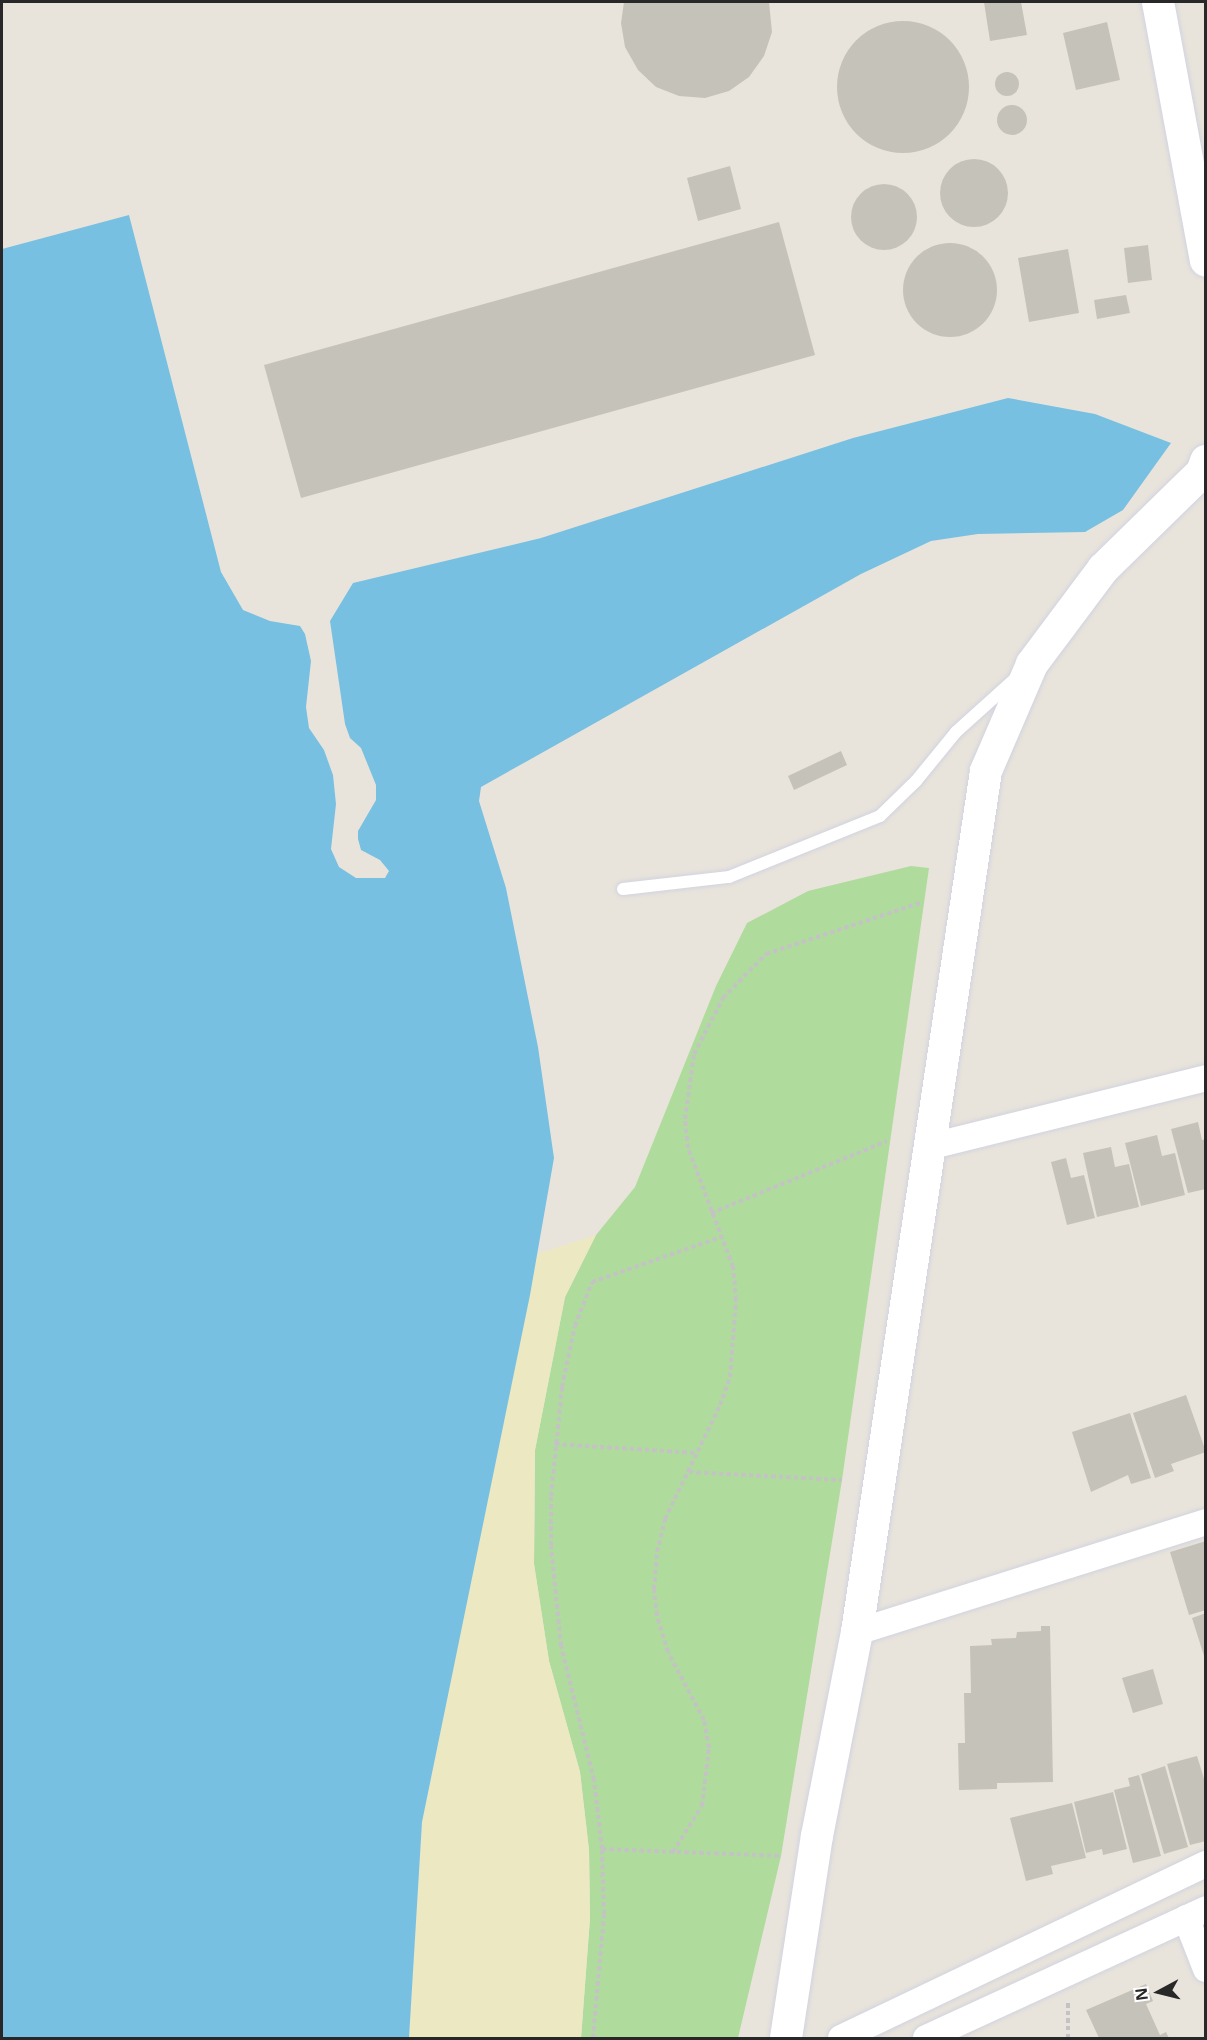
<!DOCTYPE html>
<style>
body{margin:0}
#map{position:relative;width:1207px;height:2040px;overflow:hidden;background:#e9e4db;font-family:"Noto Sans",sans-serif}
div>[style]{position:absolute}
.green>*{inset:0;background:#afdb9d}
.sand>*{inset:0;background:#ece8c1}
.water>*{inset:0;background:#78c0e2}
.building>*{inset:0;background:#c5c2ba}
.round{border-radius:50%}
.path>*{height:4px;margin-top:-2px;transform-origin:0;background:repeating-linear-gradient(90deg,#c3c3c3 0 4.5px,transparent 0 7.5px)}
.roads{filter:drop-shadow(0 0 2px #d1d3e0) drop-shadow(0 0 2px #d1d3e0)}
.service>*{height:12px;margin:-6px;padding:0 6px;transform-origin:6px;border-radius:6px;background:#fff}
.minor>*{height:26px;margin:-13px;padding:0 13px;transform-origin:13px;border-radius:13px;background:#fff}
.tertiary>*{height:32px;margin:-16px;padding:0 16px;transform-origin:16px;border-radius:16px;background:#fff}
span{translate:-50% -50%;white-space:nowrap;text-align:center;line-height:1.15;-webkit-text-stroke:6px #fff;paint-order:stroke}
.frame{position:absolute;inset:0;border:3px solid #282828;pointer-events:none}
.north{position:absolute;left:1129px;top:1962px;width:60px;height:60px;-webkit-text-stroke:4px #fff;paint-order:stroke;rotate:263deg;font-size:16px;font-weight:700;line-height:24px;text-align:center;color:#282828}
.north::after{content:'';display:block;margin:auto;width:21px;height:27px;background:#282828;clip-path:polygon(50% 0,100% 100%,50% 72%,0 100%)}
</style>
<div id="map">
<div class="green">
<i style="clip-path:polygon(911px 866px,929px 868px,842px 1480px,781px 1856px,738px 2038px,581px 2038px,590px 1918px,589px 1850px,580px 1772px,549px 1661px,534px 1564px,535px 1450px,565px 1297px,596px 1235px,635px 1187px,716px 986px,747px 923px,808px 891px)"></i>
</div>
<div class="sand">
<i style="clip-path:polygon(596px 1235px,565px 1297px,535px 1450px,534px 1564px,549px 1661px,580px 1772px,589px 1850px,590px 1918px,581px 2038px,409px 2038px,422px 1822px,537px 1254px)"></i>
</div>
<div class="water">
<i style="clip-path:polygon(129px 215px,221px 572px,243px 610px,270px 621px,300px 626px,305px 634px,311px 661px,306px 707px,309px 728px,324px 750px,333px 775px,336px 804px,331px 849px,339px 867px,356px 878px,385px 878px,389px 871px,380px 860px,361px 850px,358px 839px,358px 831px,376px 800px,376px 785px,361px 748px,350px 738px,345px 724px,330px 621px,353px 583px,541px 538px,853px 438px,1008px 398px,1095px 414px,1171px 443px,1123px 510px,1085px 532px,978px 534px,931px 541px,861px 574px,481px 787px,479px 801px,506px 888px,538px 1047px,554px 1158px,530px 1295px,422px 1822px,409px 2038px,2px 2038px,2px 249px)"></i>
</div>
<div class="building">
<i style="clip-path:polygon(624px 2px,769px 2px,772px 32px,764px 56px,749px 77px,729px 91px,705px 98px,679px 96px,656px 87px,638px 70px,625px 47px,621px 23px)"></i>
<i style="clip-path:polygon(984px 2px,1021px 2px,1027px 35px,990px 41px)"></i>
<i class="round" style="left:837px;top:21px;width:132px;height:132px"></i>
<i style="clip-path:polygon(1107px 22px,1120px 80px,1076px 90px,1063px 33px)"></i>
<i class="round" style="left:995px;top:72px;width:24px;height:24px"></i>
<i class="round" style="left:997px;top:105px;width:30px;height:30px"></i>
<i class="round" style="left:940px;top:159px;width:68px;height:68px"></i>
<i style="clip-path:polygon(730px 166px,741px 209px,698px 221px,687px 178px)"></i>
<i class="round" style="left:851px;top:184px;width:66px;height:66px"></i>
<i style="clip-path:polygon(779px 222px,815px 355px,301px 498px,264px 365px)"></i>
<i class="round" style="left:903px;top:243px;width:94px;height:94px"></i>
<i style="clip-path:polygon(1148px 245px,1152px 280px,1128px 283px,1124px 248px)"></i>
<i style="clip-path:polygon(1068px 249px,1079px 313px,1029px 322px,1018px 258px)"></i>
<i style="clip-path:polygon(1126px 295px,1130px 313px,1097px 319px,1094px 300px)"></i>
<i style="clip-path:polygon(841px 751px,847px 765px,794px 790px,788px 776px)"></i>
<i style="clip-path:polygon(1198px 1122px,1202px 1140px,1206px 1139px,1206px 1189px,1188px 1193px,1171px 1129px)"></i>
<i style="clip-path:polygon(1157px 1135px,1162px 1156px,1175px 1153px,1185px 1195px,1141px 1206px,1125px 1143px)"></i>
<i style="clip-path:polygon(1111px 1147px,1115px 1167px,1129px 1164px,1139px 1207px,1097px 1217px,1083px 1153px)"></i>
<i style="clip-path:polygon(1066px 1158px,1071px 1178px,1084px 1175px,1095px 1218px,1067px 1225px,1051px 1162px)"></i>
<i style="clip-path:polygon(1186px 1395px,1206px 1452px,1171px 1464px,1174px 1471px,1155px 1478px,1133px 1413px)"></i>
<i style="clip-path:polygon(1130px 1413px,1151px 1478px,1131px 1484px,1128px 1475px,1091px 1492px,1072px 1432px)"></i>
<i style="clip-path:polygon(1206px 1541px,1206px 1610px,1189px 1615px,1170px 1552px)"></i>
<i style="clip-path:polygon(1206px 1613px,1206px 1659px,1205px 1659px,1192px 1618px)"></i>
<i style="clip-path:polygon(1041px 1626px,1050px 1626px,1053px 1782px,997px 1783px,997px 1789px,959px 1790px,958px 1743px,965px 1743px,964px 1693px,971px 1693px,970px 1646px,992px 1645px,991px 1639px,1016px 1638px,1017px 1632px,1041px 1631px)"></i>
<i style="clip-path:polygon(1153px 1669px,1163px 1704px,1133px 1713px,1122px 1678px)"></i>
<i style="clip-path:polygon(1197px 1756px,1206px 1785px,1206px 1841px,1190px 1845px,1167px 1764px)"></i>
<i style="clip-path:polygon(1165px 1766px,1188px 1847px,1164px 1854px,1141px 1774px)"></i>
<i style="clip-path:polygon(1139px 1775px,1161px 1856px,1133px 1863px,1114px 1790px,1130px 1786px,1128px 1778px)"></i>
<i style="clip-path:polygon(1113px 1792px,1127px 1849px,1103px 1855px,1102px 1849px,1086px 1853px,1074px 1802px)"></i>
<i style="clip-path:polygon(1072px 1803px,1086px 1858px,1051px 1866px,1053px 1874px,1026px 1881px,1010px 1818px)"></i>
<i style="clip-path:polygon(1146px 1984px,1153px 2001px,1146px 2004px,1160px 2035px,1166px 2032px,1169px 2038px,1099px 2038px,1086px 2010px)"></i>
</div>
<div class="path">
<i style="left:711px;top:1213px;width:190px;rotate:-22.2deg"></i>
<i style="left:555px;top:1444px;width:142px;rotate:3.6deg"></i>
<i style="left:689px;top:1472px;width:153px;rotate:3deg"></i>
<i style="left:602px;top:1849px;width:179px;rotate:2.2deg"></i>
<i style="left:673px;top:1852px;width:54px;rotate:-57.8deg"></i>
<i style="left:702px;top:1806px;width:58px;rotate:-83.1deg"></i>
<i style="left:709px;top:1748px;width:28px;rotate:-100deg"></i>
<i style="left:704px;top:1720px;width:77px;rotate:-117.9deg"></i>
<i style="left:668px;top:1652px;width:39px;rotate:-107deg"></i>
<i style="left:657px;top:1615px;width:26px;rotate:-97deg"></i>
<i style="left:654px;top:1589px;width:37px;rotate:-85deg"></i>
<i style="left:657px;top:1552px;width:34px;rotate:-76deg"></i>
<i style="left:665px;top:1519px;width:127px;rotate:-64.2deg"></i>
<i style="left:720px;top:1405px;width:30px;rotate:-70deg"></i>
<i style="left:730px;top:1377px;width:77px;rotate:-85.5deg"></i>
<i style="left:736px;top:1300px;width:33px;rotate:-95deg"></i>
<i style="left:733px;top:1267px;width:127px;rotate:-110.7deg"></i>
<i style="left:688px;top:1148px;width:29px;rotate:-96deg"></i>
<i style="left:685px;top:1119px;width:66px;rotate:-82.1deg"></i>
<i style="left:694px;top:1054px;width:63px;rotate:-62.6deg"></i>
<i style="left:723px;top:998px;width:62px;rotate:-45.7deg"></i>
<i style="left:766px;top:954px;width:164px;rotate:-18.4deg"></i>
<i style="left:593px;top:2038px;width:124px;rotate:-84.9deg"></i>
<i style="left:604px;top:1914px;width:65px;rotate:-91.8deg"></i>
<i style="left:602px;top:1849px;width:69px;rotate:-96.6deg"></i>
<i style="left:594px;top:1780px;width:138px;rotate:-103.8deg"></i>
<i style="left:561px;top:1646px;width:100px;rotate:-95.7deg"></i>
<i style="left:551px;top:1546px;width:50px;rotate:-90deg"></i>
<i style="left:551px;top:1496px;width:110px;rotate:-84.2deg"></i>
<i style="left:562px;top:1387px;width:62px;rotate:-78deg"></i>
<i style="left:575px;top:1326px;width:47px;rotate:-68.9deg"></i>
<i style="left:592px;top:1282px;width:137px;rotate:-19.2deg"></i>
<i style="left:1068px;top:2038px;width:35px;rotate:-90deg"></i>
</div>
<div class="roads">
<div class="service">
<i style="left:623px;top:889px;width:107px;rotate:-6.5deg"></i>
<i style="left:729px;top:877px;width:163px;rotate:-22deg"></i>
<i style="left:880px;top:816px;width:50px;rotate:-44.2deg"></i>
<i style="left:916px;top:781px;width:63px;rotate:-50.8deg"></i>
<i style="left:956px;top:732px;width:81px;rotate:-42deg"></i>
</div>
<div class="minor">
<i style="left:928px;top:1147px;width:286px;rotate:-13.9deg"></i>
<i style="left:857px;top:1632px;width:366px;rotate:-17.5deg"></i>
<i style="left:1186px;top:1918px;width:55px;rotate:68.6deg"></i>
<i style="left:841px;top:2038px;width:404px;rotate:-25.5deg"></i>
<i style="left:926px;top:2038px;width:308px;rotate:-24.7deg"></i>
</div>
<div class="tertiary">
<i style="left:1158px;top:2px;width:263px;rotate:79.5deg"></i>
<i style="left:786px;top:2038px;width:204px;rotate:-81.3deg"></i>
<i style="left:817px;top:1836px;width:208px;rotate:-78.9deg"></i>
<i style="left:857px;top:1632px;width:871px;rotate:-81.48deg"></i>
<i style="left:986px;top:771px;width:116px;rotate:-66.7deg"></i>
<i style="left:1032px;top:664px;width:119px;rotate:-53.2deg"></i>
<i style="left:1103px;top:569px;width:139px;rotate:-44.4deg"></i>
<i style="left:1202px;top:472px;width:12px;rotate:-70deg"></i>
</div>
</div>
<div class="frame"></div>
<div class="north">N</div>
</div>
